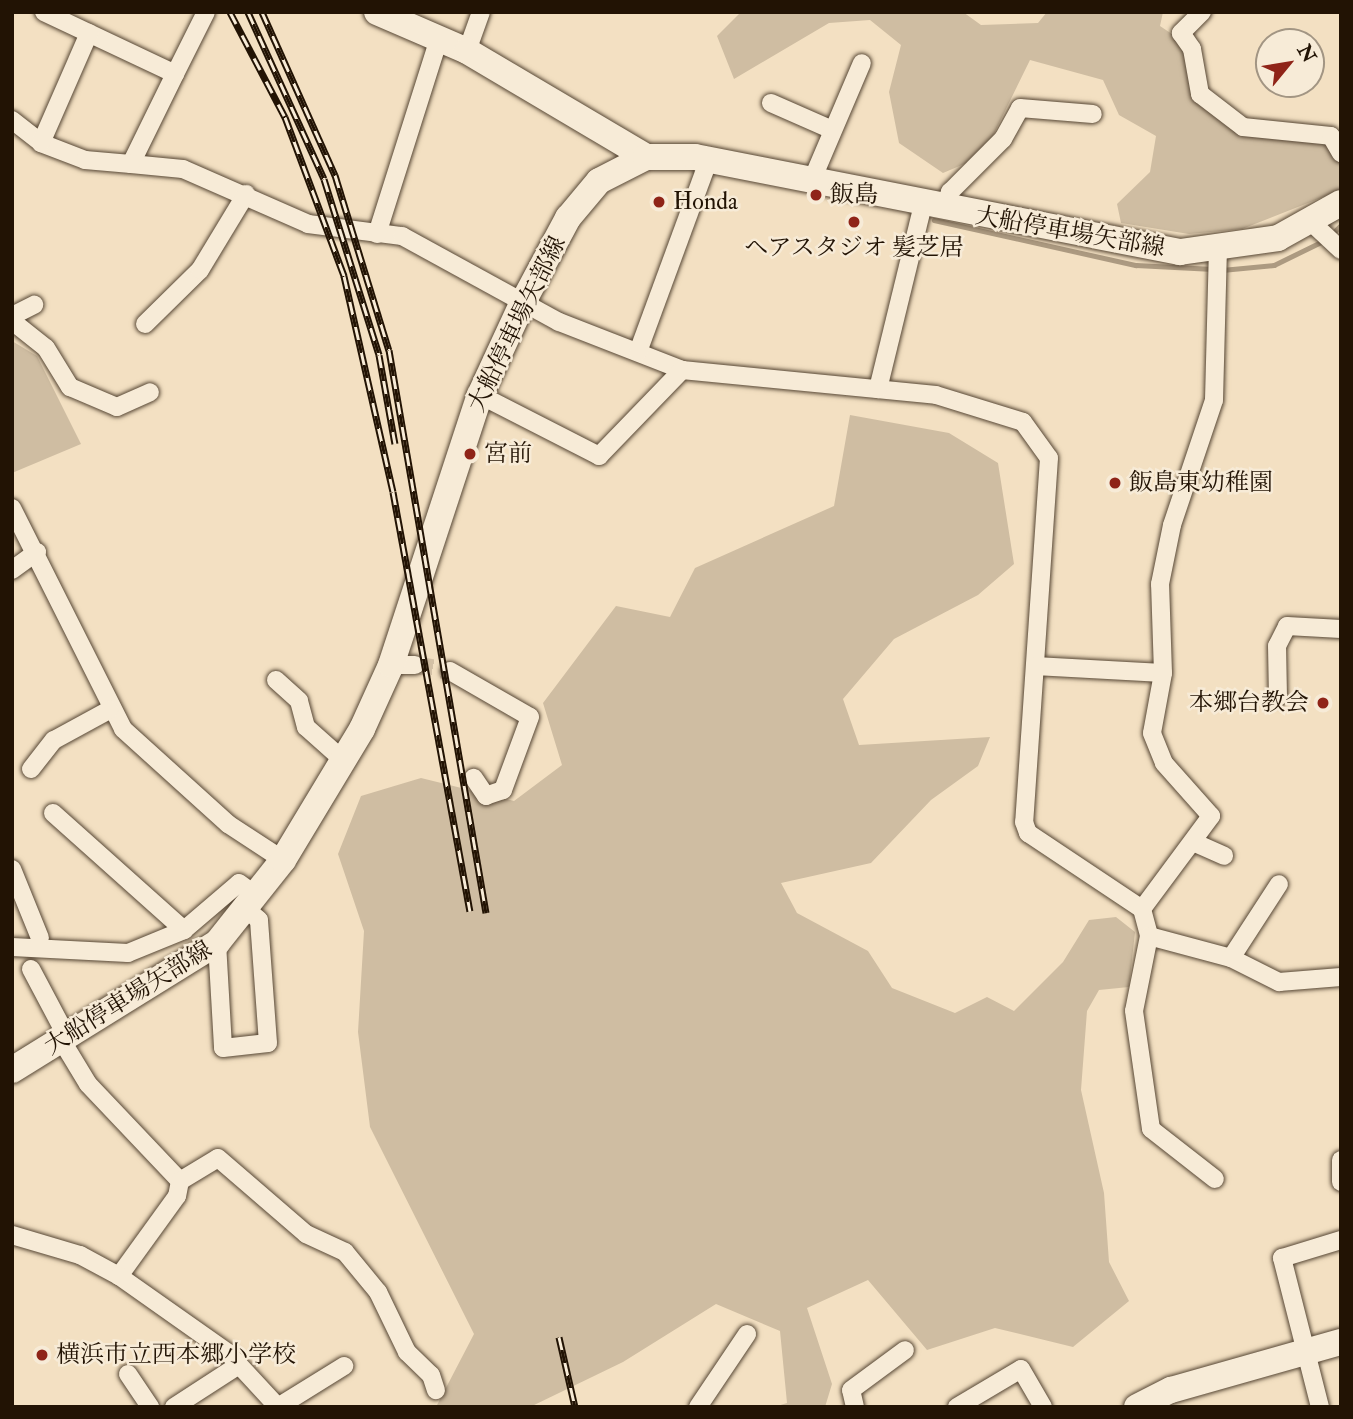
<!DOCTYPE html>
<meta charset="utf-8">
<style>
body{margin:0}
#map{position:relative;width:1353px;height:1419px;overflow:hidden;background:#f3e0c2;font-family:"IM FELL Double Pica","Noto Serif JP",serif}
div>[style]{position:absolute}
.green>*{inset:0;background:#cfbda2}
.stream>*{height:4.5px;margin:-2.25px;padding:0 2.25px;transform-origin:2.25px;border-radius:2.25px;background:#ac9a81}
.street-tunnel>*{height:18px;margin-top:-9px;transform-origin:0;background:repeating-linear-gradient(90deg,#d4c1a6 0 18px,transparent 0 27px)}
.roads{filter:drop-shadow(0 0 2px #564634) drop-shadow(0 0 2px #564634)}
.street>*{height:18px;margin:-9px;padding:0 9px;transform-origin:9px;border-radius:9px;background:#f7ebd7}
.secondary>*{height:26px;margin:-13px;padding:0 13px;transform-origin:13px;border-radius:13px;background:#f7ebd7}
.rail>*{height:7px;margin-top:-3.5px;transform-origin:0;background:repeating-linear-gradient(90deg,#f7ebd7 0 13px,#221304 0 26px);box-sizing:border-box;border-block:2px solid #221304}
.dots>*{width:19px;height:19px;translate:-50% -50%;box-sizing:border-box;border:4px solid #f7ebd7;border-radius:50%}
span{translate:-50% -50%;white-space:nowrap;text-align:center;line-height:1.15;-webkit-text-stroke:5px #f7ebd7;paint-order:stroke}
.poi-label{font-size:24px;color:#221304}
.left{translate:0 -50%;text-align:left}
.right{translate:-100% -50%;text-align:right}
.street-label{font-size:24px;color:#221304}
.frame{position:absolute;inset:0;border:14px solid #221304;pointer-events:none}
.north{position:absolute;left:1255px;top:28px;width:70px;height:70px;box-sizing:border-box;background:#f7ebd7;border:2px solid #a29583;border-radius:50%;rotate:60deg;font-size:19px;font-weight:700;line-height:28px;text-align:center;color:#221304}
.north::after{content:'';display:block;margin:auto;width:24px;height:32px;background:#8f2418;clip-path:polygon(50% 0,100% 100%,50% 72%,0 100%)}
</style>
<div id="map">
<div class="green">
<i style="clip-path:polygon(741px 12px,963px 12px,981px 25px,1038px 23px,1047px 12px,1163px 12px,1160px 26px,1181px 40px,1198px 94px,1242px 129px,1341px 142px,1341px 190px,1242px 229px,1189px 234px,1121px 223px,1117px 204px,1150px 172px,1156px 136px,1119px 115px,1103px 80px,1030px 60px,983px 156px,943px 173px,899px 143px,889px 92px,901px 45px,870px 20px,829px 23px,734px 79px,717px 36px)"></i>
<i style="clip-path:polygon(12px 341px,37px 356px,81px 444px,12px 473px)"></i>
<i style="clip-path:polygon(850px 415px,949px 433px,998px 463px,1014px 564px,978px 595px,894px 639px,843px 699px,859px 745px,990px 737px,978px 766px,931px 800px,871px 863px,781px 883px,797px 913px,868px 951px,892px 988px,955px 1013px,987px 997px,1014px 1011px,1063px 962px,1089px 920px,1116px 917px,1135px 932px,1129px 987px,1099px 990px,1087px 1011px,1081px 1090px,1104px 1193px,1109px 1262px,1129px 1301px,1073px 1347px,995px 1328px,927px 1350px,868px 1280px,807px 1308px,832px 1384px,825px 1407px,774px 1407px,787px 1403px,780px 1331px,716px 1304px,623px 1362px,530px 1407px,436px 1407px,474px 1334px,370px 1127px,358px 1032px,364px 931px,338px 854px,361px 796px,421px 778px,514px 801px,562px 765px,543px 703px,616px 606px,670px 617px,695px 568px,834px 506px)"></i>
</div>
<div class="stream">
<i style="left:934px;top:220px;width:207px;rotate:12.6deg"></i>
<i style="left:1136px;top:265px;width:77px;rotate:3deg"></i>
<i style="left:1332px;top:234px;width:13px;rotate:-45deg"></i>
<i style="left:1222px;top:270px;width:52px;rotate:-5.5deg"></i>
<i style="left:1274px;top:265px;width:57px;rotate:-26.1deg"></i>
</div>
<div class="street-tunnel">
<i style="left:415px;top:665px;width:36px;rotate:10deg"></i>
</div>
<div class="roads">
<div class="street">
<i style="left:44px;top:12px;width:145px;rotate:25.3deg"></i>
<i style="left:175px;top:74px;width:100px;rotate:116.1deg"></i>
<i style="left:131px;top:164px;width:52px;rotate:5.5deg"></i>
<i style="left:183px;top:169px;width:137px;rotate:23.7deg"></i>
<i style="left:308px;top:224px;width:95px;rotate:7.3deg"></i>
<i style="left:402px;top:236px;width:179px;rotate:28.7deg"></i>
<i style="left:559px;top:322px;width:132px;rotate:21.3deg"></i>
<i style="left:682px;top:370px;width:255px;rotate:5.6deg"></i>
<i style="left:936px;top:395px;width:91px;rotate:17.2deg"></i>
<i style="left:1023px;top:422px;width:44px;rotate:54.2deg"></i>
<i style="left:1049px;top:458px;width:365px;rotate:93.9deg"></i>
<i style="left:1024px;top:822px;width:12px;rotate:70deg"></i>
<i style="left:1028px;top:833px;width:137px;rotate:33.7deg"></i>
<i style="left:1142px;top:909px;width:28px;rotate:75deg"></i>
<i style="left:1149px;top:936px;width:85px;rotate:15deg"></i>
<i style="left:1231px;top:958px;width:54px;rotate:26.6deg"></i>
<i style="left:1279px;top:982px;width:62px;rotate:-4.6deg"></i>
<i style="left:1202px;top:12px;width:30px;rotate:135deg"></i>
<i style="left:1181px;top:33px;width:19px;rotate:55deg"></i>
<i style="left:1192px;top:49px;width:46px;rotate:79.9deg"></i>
<i style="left:1200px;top:94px;width:54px;rotate:37.5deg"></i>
<i style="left:1243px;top:127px;width:88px;rotate:5.8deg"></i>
<i style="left:1331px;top:136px;width:20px;rotate:60deg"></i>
<i style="left:467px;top:51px;width:41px;rotate:-70.3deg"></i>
<i style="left:175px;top:74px;width:69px;rotate:-63.4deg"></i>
<i style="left:771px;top:103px;width:64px;rotate:23.8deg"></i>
<i style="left:12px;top:120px;width:37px;rotate:38deg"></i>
<i style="left:41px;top:143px;width:47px;rotate:21.1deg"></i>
<i style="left:85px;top:160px;width:46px;rotate:5deg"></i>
<i style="left:41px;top:143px;width:120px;rotate:-66.4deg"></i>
<i style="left:812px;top:180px;width:127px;rotate:-66.9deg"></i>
<i style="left:945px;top:209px;width:18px;rotate:-74deg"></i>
<i style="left:950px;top:192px;width:75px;rotate:-45deg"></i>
<i style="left:1003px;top:139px;width:35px;rotate:-61deg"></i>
<i style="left:1020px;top:108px;width:73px;rotate:4.7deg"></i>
<i style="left:1311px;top:222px;width:41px;rotate:43deg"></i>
<i style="left:377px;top:234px;width:205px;rotate:-72.4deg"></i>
<i style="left:12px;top:316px;width:25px;rotate:-27deg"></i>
<i style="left:12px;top:321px;width:43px;rotate:38.5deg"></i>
<i style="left:46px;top:348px;width:46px;rotate:58.4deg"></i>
<i style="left:70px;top:387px;width:51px;rotate:23.1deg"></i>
<i style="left:117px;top:407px;width:36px;rotate:-24deg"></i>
<i style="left:145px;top:324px;width:77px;rotate:-44.5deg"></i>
<i style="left:200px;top:270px;width:89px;rotate:-58.8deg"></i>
<i style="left:638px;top:352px;width:206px;rotate:-69.8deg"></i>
<i style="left:878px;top:389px;width:194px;rotate:-76.3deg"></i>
<i style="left:480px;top:395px;width:134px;rotate:27.1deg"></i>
<i style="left:599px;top:456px;width:120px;rotate:-46deg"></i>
<i style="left:12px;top:508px;width:247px;rotate:63.3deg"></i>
<i style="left:123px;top:729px;width:142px;rotate:42.1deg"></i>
<i style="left:228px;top:824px;width:66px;rotate:33.2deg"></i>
<i style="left:12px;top:570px;width:31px;rotate:-36deg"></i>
<i style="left:391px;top:665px;width:24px"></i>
<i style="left:1035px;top:666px;width:128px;rotate:3.1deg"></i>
<i style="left:450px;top:671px;width:92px;rotate:29.9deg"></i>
<i style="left:530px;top:717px;width:78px;rotate:110.3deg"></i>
<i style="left:503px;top:790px;width:18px;rotate:161deg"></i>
<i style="left:486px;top:796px;width:22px;rotate:-124deg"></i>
<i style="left:276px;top:680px;width:31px;rotate:42deg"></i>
<i style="left:299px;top:701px;width:27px;rotate:75deg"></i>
<i style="left:306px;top:727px;width:50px;rotate:41.7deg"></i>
<i style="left:1278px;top:697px;width:51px;rotate:-91.1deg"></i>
<i style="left:1277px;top:646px;width:22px;rotate:-63deg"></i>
<i style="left:1287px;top:626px;width:54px;rotate:3.2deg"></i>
<i style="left:31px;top:769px;width:37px;rotate:-52deg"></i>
<i style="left:54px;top:740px;width:63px;rotate:-28.6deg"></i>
<i style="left:53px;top:813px;width:176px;rotate:41.8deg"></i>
<i style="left:1193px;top:842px;width:34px;rotate:24deg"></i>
<i style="left:12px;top:869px;width:74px;rotate:67.9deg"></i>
<i style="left:1142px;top:909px;width:116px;rotate:-53.4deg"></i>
<i style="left:1211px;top:816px;width:71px;rotate:-131.6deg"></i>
<i style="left:1164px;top:763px;width:32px;rotate:-112deg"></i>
<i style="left:1152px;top:733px;width:61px;rotate:-79.6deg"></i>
<i style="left:1163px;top:673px;width:89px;rotate:-91.9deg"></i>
<i style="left:1160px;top:584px;width:60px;rotate:-78.5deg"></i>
<i style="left:1172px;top:525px;width:132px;rotate:-71.4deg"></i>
<i style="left:1214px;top:400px;width:149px;rotate:-88.5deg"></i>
<i style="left:1149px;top:936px;width:76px;rotate:101.3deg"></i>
<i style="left:1134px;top:1011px;width:119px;rotate:81.8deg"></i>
<i style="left:1151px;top:1129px;width:81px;rotate:38deg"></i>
<i style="left:217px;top:943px;width:105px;rotate:86.7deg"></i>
<i style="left:223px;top:1048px;width:45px;rotate:-6.3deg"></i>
<i style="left:268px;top:1043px;width:123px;rotate:-94.2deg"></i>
<i style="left:259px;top:920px;width:16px;rotate:-140deg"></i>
<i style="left:12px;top:947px;width:116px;rotate:3deg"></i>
<i style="left:128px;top:953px;width:61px;rotate:-22.3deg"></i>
<i style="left:184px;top:930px;width:72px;rotate:-40.5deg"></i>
<i style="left:239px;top:883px;width:22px;rotate:36deg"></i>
<i style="left:1231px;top:958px;width:88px;rotate:-57deg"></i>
<i style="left:31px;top:969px;width:77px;rotate:62.1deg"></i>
<i style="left:62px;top:1041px;width:50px;rotate:58.8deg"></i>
<i style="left:88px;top:1084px;width:134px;rotate:46.5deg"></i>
<i style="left:180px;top:1181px;width:15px;rotate:101deg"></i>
<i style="left:177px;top:1196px;width:99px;rotate:125.9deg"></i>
<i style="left:1341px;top:1160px;width:22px;rotate:90deg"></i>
<i style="left:180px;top:1181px;width:44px;rotate:-31.2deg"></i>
<i style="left:218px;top:1158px;width:116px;rotate:40.8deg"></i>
<i style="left:306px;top:1234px;width:43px;rotate:24.8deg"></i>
<i style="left:345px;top:1252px;width:52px;rotate:50.5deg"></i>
<i style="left:378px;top:1292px;width:67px;rotate:64.2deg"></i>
<i style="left:407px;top:1352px;width:33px;rotate:44deg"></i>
<i style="left:431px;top:1375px;width:16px;rotate:72deg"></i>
<i style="left:12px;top:1235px;width:71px;rotate:16.4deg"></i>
<i style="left:80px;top:1255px;width:44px;rotate:28.3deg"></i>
<i style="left:119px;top:1276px;width:133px;rotate:35.2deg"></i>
<i style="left:228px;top:1353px;width:74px;rotate:47.2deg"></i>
<i style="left:128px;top:1374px;width:40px;rotate:56deg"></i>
<i style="left:174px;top:1407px;width:77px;rotate:-32.9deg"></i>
<i style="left:278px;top:1407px;width:78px;rotate:-31.8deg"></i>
<i style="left:698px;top:1407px;width:88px;rotate:-56.1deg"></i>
<i style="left:855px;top:1407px;width:17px;rotate:-103deg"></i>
<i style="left:851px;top:1390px;width:67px;rotate:-36.5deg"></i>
<i style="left:957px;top:1407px;width:74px;rotate:-30.7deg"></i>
<i style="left:1021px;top:1369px;width:44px;rotate:59.9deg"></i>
<i style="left:1320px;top:1407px;width:154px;rotate:-104.3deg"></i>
<i style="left:1282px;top:1258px;width:62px;rotate:-17deg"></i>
</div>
<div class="secondary">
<i style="left:377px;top:12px;width:98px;rotate:23.4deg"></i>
<i style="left:467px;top:51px;width:208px;rotate:30.6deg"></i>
<i style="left:12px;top:1070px;width:241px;rotate:-31.8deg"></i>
<i style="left:217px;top:943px;width:106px;rotate:-51.5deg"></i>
<i style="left:283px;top:860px;width:153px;rotate:-58.9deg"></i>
<i style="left:362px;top:729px;width:70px;rotate:-65.6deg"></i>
<i style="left:391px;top:665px;width:284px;rotate:-71.8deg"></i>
<i style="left:480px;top:395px;width:100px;rotate:-65.2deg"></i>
<i style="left:522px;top:304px;width:98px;rotate:-61.9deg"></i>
<i style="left:568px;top:218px;width:48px;rotate:-50deg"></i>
<i style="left:599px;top:181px;width:53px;rotate:-27.1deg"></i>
<i style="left:646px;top:157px;width:49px"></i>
<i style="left:695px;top:157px;width:494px;rotate:11.1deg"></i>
<i style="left:1180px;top:252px;width:99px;rotate:-8.1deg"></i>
<i style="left:1278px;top:238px;width:72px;rotate:-29.1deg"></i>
<i style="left:1137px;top:1407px;width:38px;rotate:-27deg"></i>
<i style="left:1171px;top:1390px;width:177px;rotate:-15.8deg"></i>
</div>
</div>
<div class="rail">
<i style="left:230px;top:12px;width:119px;rotate:62.4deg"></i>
<i style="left:285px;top:117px;width:170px;rotate:69.6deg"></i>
<i style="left:344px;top:276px;width:221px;rotate:77.2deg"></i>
<i style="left:393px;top:492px;width:426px;rotate:79.6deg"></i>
<i style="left:248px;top:12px;width:183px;rotate:65.5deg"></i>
<i style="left:324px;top:179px;width:184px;rotate:72.6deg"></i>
<i style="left:379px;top:355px;width:90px;rotate:79.8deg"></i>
<i style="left:262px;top:12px;width:179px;rotate:65.9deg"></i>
<i style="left:335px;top:175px;width:183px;rotate:72.9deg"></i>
<i style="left:389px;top:350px;width:571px;rotate:80.22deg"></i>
<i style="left:559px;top:1337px;width:72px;rotate:77.1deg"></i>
</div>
<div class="dots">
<i style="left:816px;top:195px;background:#8f2418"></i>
<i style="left:659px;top:202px;background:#8f2418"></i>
<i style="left:854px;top:222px;background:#8f2418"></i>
<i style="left:470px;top:454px;background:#8f2418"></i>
<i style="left:1115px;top:483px;background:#8f2418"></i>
<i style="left:1323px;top:703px;background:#8f2418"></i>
<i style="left:42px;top:1355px;background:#8f2418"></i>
</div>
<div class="poi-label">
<span class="left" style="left:830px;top:195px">飯島</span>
<span class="left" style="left:673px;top:202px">Honda</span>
<span style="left:854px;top:248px">ヘアスタジオ 髪芝居</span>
<span class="left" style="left:484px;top:454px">宮前</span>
<span class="left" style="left:1129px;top:483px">飯島東幼稚園</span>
<span class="right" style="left:1309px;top:703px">本郷台教会</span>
<span class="left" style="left:56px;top:1355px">横浜市立西本郷小学校</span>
</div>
<div class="street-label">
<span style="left:1070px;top:232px;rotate:10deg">大船停車場矢部線</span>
<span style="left:517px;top:324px;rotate:-64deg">大船停車場矢部線</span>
<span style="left:128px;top:998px;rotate:-32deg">大船停車場矢部線</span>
</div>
<div class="frame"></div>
<div class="north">N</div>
</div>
